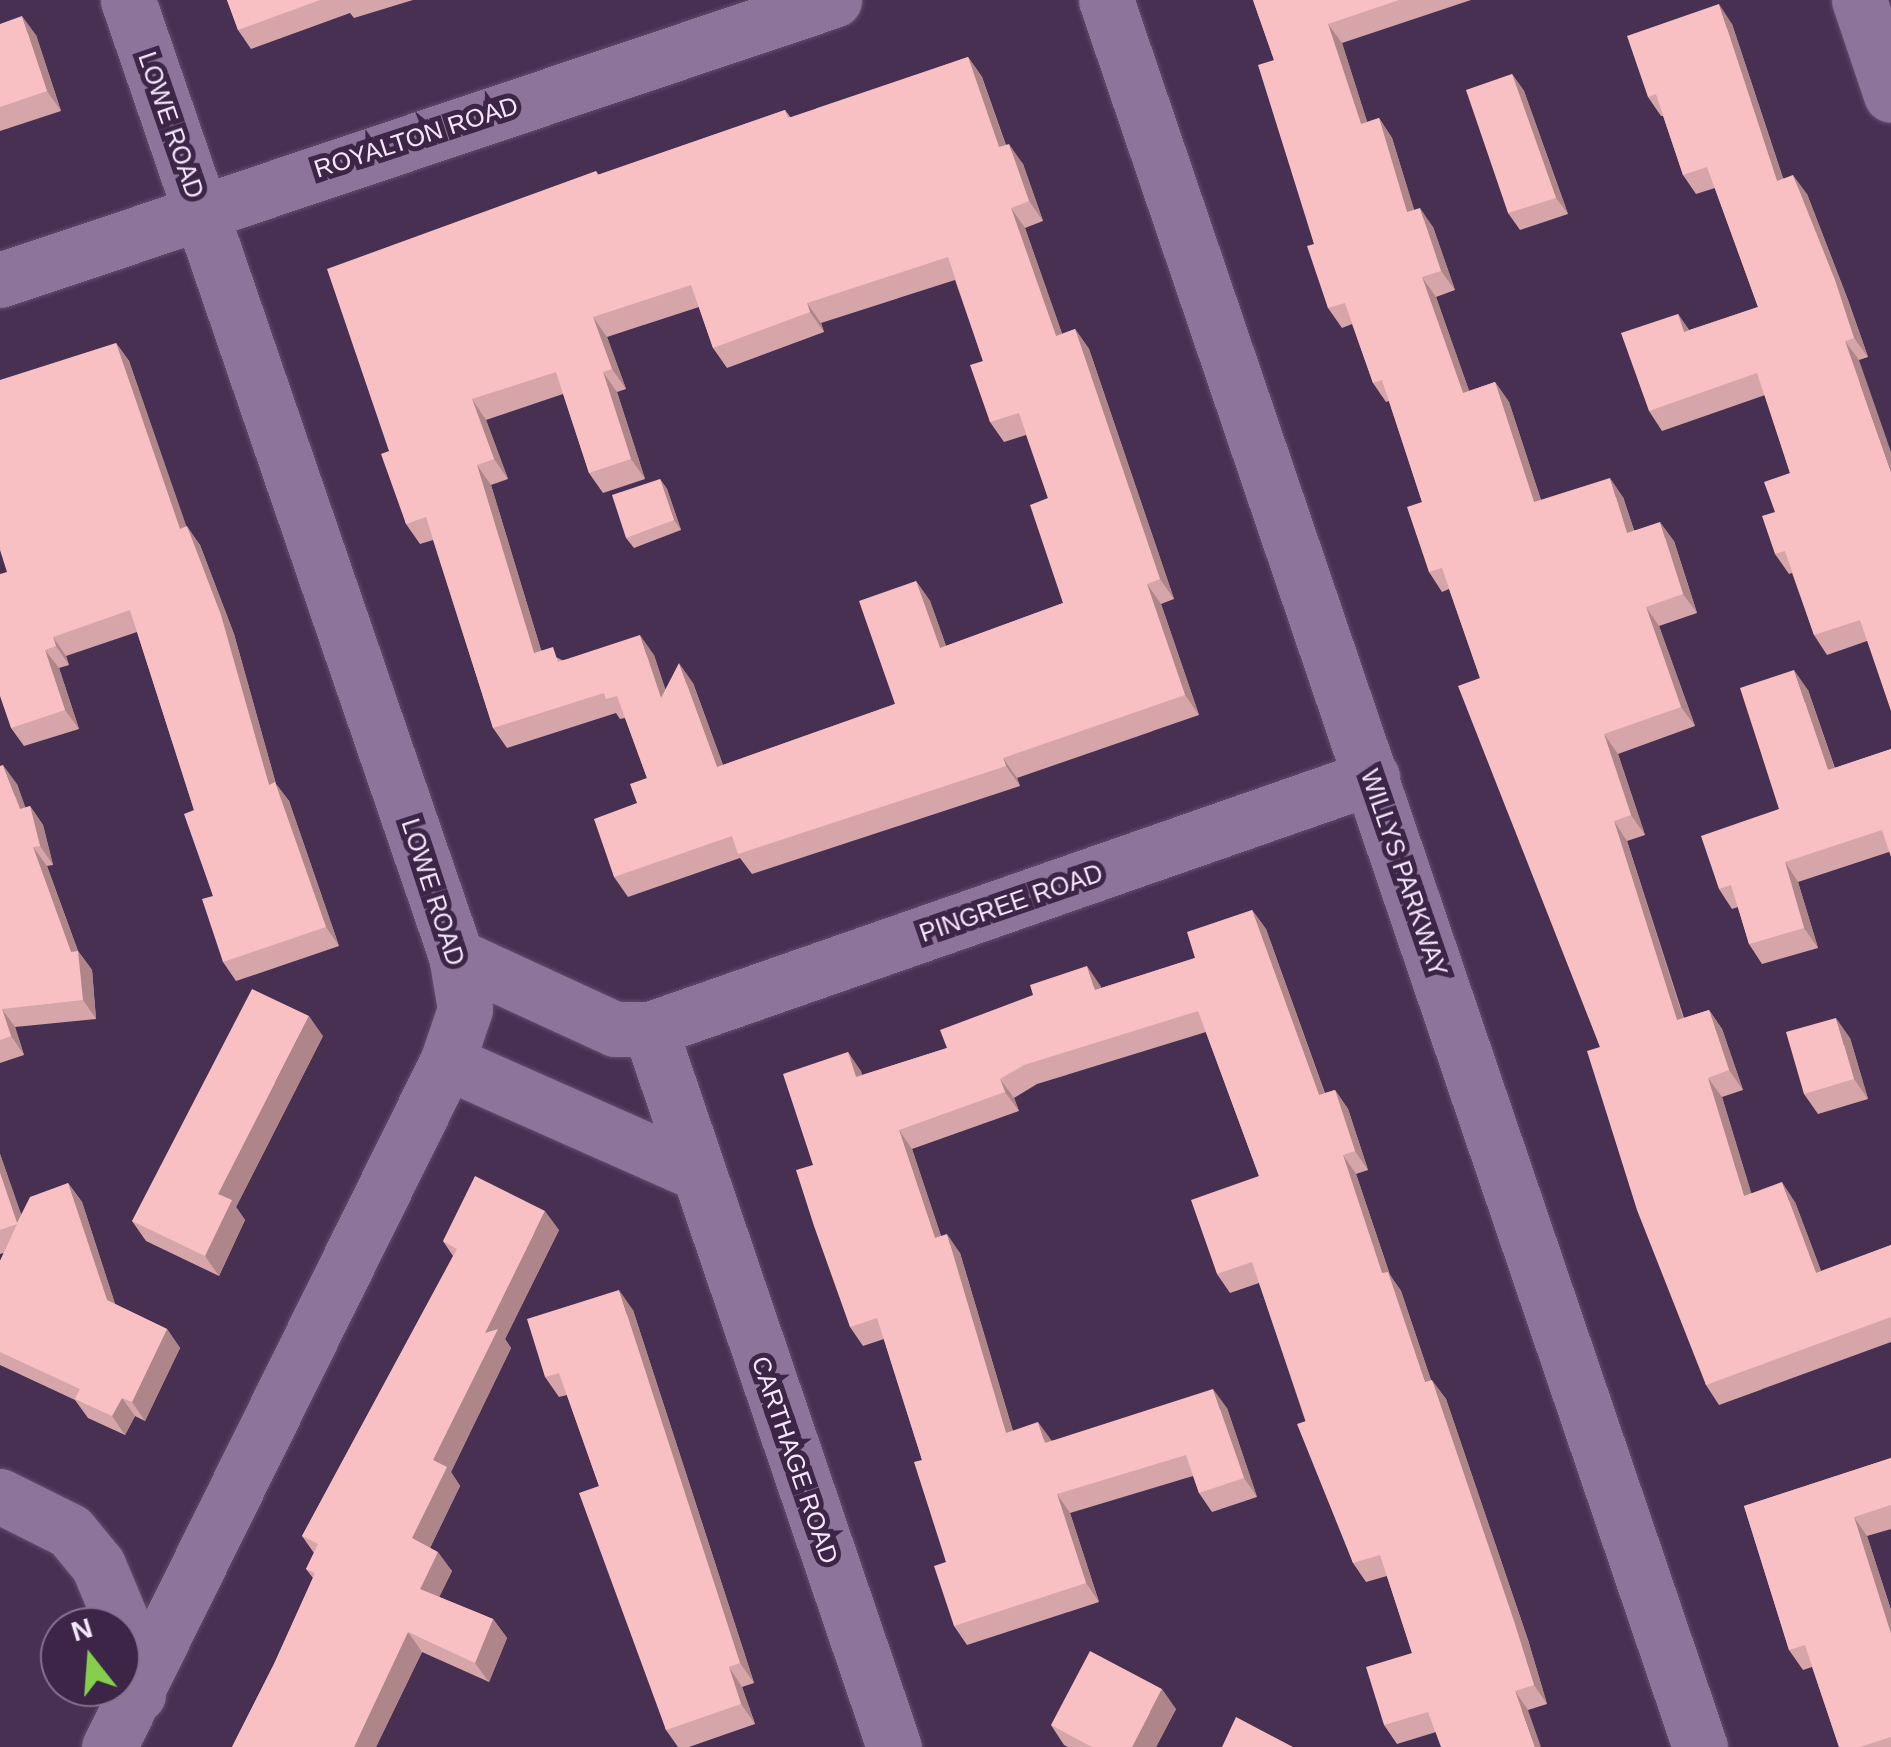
<!DOCTYPE html>
<style>
body{margin:0}
#map{position:relative;width:1891px;height:1747px;overflow:hidden;background:#473052;font-family:Arial,sans-serif}
div>[style]{position:absolute}
.roads{filter:drop-shadow(0 0 2px #614d6a) drop-shadow(0 0 2px #614d6a)}
.minor>*{height:55px;margin:-27.5px;padding:0 27.5px;transform-origin:27.5px;border-radius:27.5px;background:#8d749b}
.wall>*{inset:0;background:#d6a5a9}
.shaded-wall>*{inset:0;background:#ae8689}
.building>*{inset:0;background:#f9c0c4}
span{translate:-50% -50%;white-space:nowrap;text-align:center;line-height:1.15;-webkit-text-stroke:10px #3c2547;paint-order:stroke}
.street-label{font-size:25px;color:#f4e6fc}
.north{position:absolute;left:40px;top:1607px;width:100px;height:100px;box-sizing:border-box;background:#3c2547;border:2px solid #86728f;border-radius:50%;rotate:343deg;font-size:28px;font-weight:700;line-height:40px;text-align:center;color:#f4e6fc}
.north::after{content:'';display:block;margin:auto;width:35px;height:45px;background:#85cf4c;clip-path:polygon(50% 0,100% 100%,50% 72%,0 100%)}
</style>
<div id="map">
<div class="roads">
<div class="minor">
<i style="left:1106px;top:0;width:1845px;rotate:71.22deg"></i>
<i style="left:1859px;top:0;width:100px;rotate:71.4deg"></i>
<i style="left:0;top:280px;width:880px;rotate:-18.56deg"></i>
<i style="left:456px;top:956px;width:175px;rotate:24.7deg"></i>
<i style="left:615px;top:1029px;width:35px"></i>
<i style="left:650px;top:1029px;width:765px;rotate:-19.24deg"></i>
<i style="left:650px;top:1029px;width:758px;rotate:71.23deg"></i>
<i style="left:447px;top:1062px;width:271px;rotate:23.9deg"></i>
<i style="left:0;top:1496px;width:78px;rotate:26.6deg"></i>
<i style="left:70px;top:1531px;width:44px;rotate:50.5deg"></i>
<i style="left:98px;top:1565px;width:82px;rotate:67.2deg"></i>
<i style="left:130px;top:1641px;width:54px;rotate:81.4deg"></i>
<i style="left:109px;top:1747px;width:764px;rotate:-63.74deg"></i>
<i style="left:447px;top:1062px;width:56px;rotate:-71.2deg"></i>
<i style="left:465px;top:1009px;width:54px;rotate:-99.6deg"></i>
<i style="left:456px;top:956px;width:1011px;rotate:-108.94deg"></i>
</div>
</div>
<div class="wall">
<i style="clip-path:polygon(227px 0,413px 0,354px 18px,350px 13px,251px 49px,238px 30px)"></i>
<i style="clip-path:polygon(1253px 0,1471px 0,1342px 43px,1367px 122px,1379px 118px,1392px 138px,1414px 210px,1433px 227px,1455px 290px,1436px 297px,1469px 391px,1495px 382px,1509px 402px,1541px 500px,1623px 497px,1634px 530px,1674px 541px,1697px 613px,1659px 626px,1695px 726px,1618px 754px,1645px 835px,1627px 841px,1684px 1018px,1709px 1010px,1722px 1029px,1743px 1090px,1722px 1097px,1751px 1193px,1795px 1202px,1821px 1271px,1891px 1245px,1891px 1342px,1719px 1405px,1706px 1385px,1600px 1047px,1480px 678px,1449px 589px,1442px 592px,1429px 572px,1422px 502px,1389px 401px,1386px 402px,1373px 383px,1352px 324px,1342px 328px,1328px 308px,1274px 60px)"></i>
<i style="clip-path:polygon(0 24px,36px 35px,61px 111px,0 131px)"></i>
<i style="clip-path:polygon(1732px 24px,1783px 178px,1807px 194px,1848px 300px,1868px 357px,1859px 360px,1867px 641px,1827px 655px,1814px 635px,1792px 573px,1789px 574px,1775px 554px,1775px 512px,1790px 473px,1765px 395px,1662px 431px,1649px 411px,1678px 314px,1689px 330px,1758px 307px,1715px 188px,1696px 194px,1683px 175px,1663px 116px,1661px 116px,1648px 97px)"></i>
<i style="clip-path:polygon(evenodd,968px 57px,982px 77px,1006px 145px,1023px 164px,1043px 221px,1025px 228px,1062px 334px,1075px 329px,1089px 349px,1174px 599px,1161px 604px,1199px 715px,1017px 778px,1020px 786px,752px 874px,740px 858px,628px 897px,614px 877px,637px 803px,647px 778px,625px 718px,620px 719px,616px 713px,507px 748px,493px 728px,433px 540px,420px 544px,406px 524px,389px 451px,596px 171px,599px 175px,785px 110px,791px 118px,968px 57px,955px 280px,983px 361px,990px 422px,1004px 442px,1026px 435px,1048px 498px,1063px 603px,946px 646px,930px 601px,916px 581px,895px 704px,723px 765px,693px 683px,665px 689px,654px 655px,562px 660px,541px 650px,491px 485px,508px 479px,486px 420px,563px 394px,589px 473px,603px 493px,645px 479px,617px 392px,626px 389px,607px 337px,699px 307px,713px 348px,727px 368px,824px 332px,821px 323px,955px 280px)"></i>
<i style="clip-path:polygon(1512px 74px,1524px 91px,1568px 214px,1520px 230px,1508px 213px)"></i>
<i style="clip-path:polygon(116px 343px,129px 361px,186px 527px,200px 545px,234px 634px,276px 784px,289px 801px,339px 946px,236px 981px,223px 962px,213px 896px,194px 810px,137px 632px,66px 656px,69px 665px,59px 668px,79px 729px,24px 746px,11px 728px,7px 572px)"></i>
<i style="clip-path:polygon(660px 479px,667px 489px,681px 530px,634px 548px,626px 538px)"></i>
<i style="clip-path:polygon(1808px 690px,1835px 768px,1891px 749px,1889px 852px,1798px 882px,1818px 948px,1762px 964px,1749px 944px,1738px 907px,1732px 909px,1719px 889px,1779px 809px)"></i>
<i style="clip-path:polygon(17px 784px,25px 808px,30px 806px,43px 825px,53px 865px,47px 866px,78px 951px,92px 970px,96px 1019px,15px 1027px,24px 1055px,0 1063px,0 872px)"></i>
<i style="clip-path:polygon(1252px 910px,1266px 929px,1325px 1093px,1335px 1090px,1348px 1109px,1368px 1170px,1356px 1174px,1390px 1275px,1401px 1291px,1431px 1380px,1446px 1399px,1528px 1640px,1547px 1704px,1528px 1710px,1436px 1732px,1397px 1744px,1384px 1725px,1412px 1653px,1387px 1576px,1366px 1582px,1353px 1563px,1259px 1283px,1230px 1293px,1217px 1274px,1259px 1176px,1206px 1032px,1037px 1084px,1014px 1098px,1019px 1111px,912px 1149px,941px 1236px,960px 1253px,1013px 1431px,1051px 1441px,1227px 1408px,1257px 1497px,1212px 1512px,1199px 1493px,1193px 1476px,1070px 1513px,1099px 1602px,967px 1645px,954px 1626px,946px 1562px,922px 1460px,884px 1339px,863px 1346px,850px 1327px,813px 1165px,848px 1052px,862px 1075px,947px 1048px,1100px 985px,1101px 988px,1195px 958px)"></i>
<i style="clip-path:polygon(323px 1036px,236px 1207px,245px 1220px,219px 1276px,146px 1241px,132px 1221px)"></i>
<i style="clip-path:polygon(1850px 1038px,1868px 1099px,1818px 1114px,1804px 1094px)"></i>
<i style="clip-path:polygon(0 1154px,21px 1215px,68px 1183px,82px 1202px,115px 1304px,167px 1329px,180px 1348px,145px 1421px,135px 1416px,125px 1435px,88px 1418px,75px 1400px,0 1365px,0 1261px,4px 1253px,0 1254px)"></i>
<i style="clip-path:polygon(559px 1230px,505px 1339px,511px 1348px,451px 1472px,460px 1486px,430px 1548px,452px 1571px,439px 1597px,493px 1619px,507px 1638px,489px 1682px,422px 1652px,376px 1747px,232px 1747px,274px 1664px,313px 1578px,306px 1569px,314px 1553px,302px 1536px,453px 1256px,443px 1241px)"></i>
<i style="clip-path:polygon(633px 1310px,754px 1683px,742px 1687px,755px 1724px,689px 1747px,678px 1747px,666px 1730px,599px 1486px,567px 1395px,559px 1397px,545px 1377px)"></i>
<i style="clip-path:polygon(1891px 1458px,1891px 1529px,1867px 1536px,1891px 1610px,1891px 1747px,1839px 1747px,1812px 1667px,1803px 1670px,1789px 1650px,1744px 1506px)"></i>
<i style="clip-path:polygon(1176px 1709px,1156px 1747px,1068px 1747px,1064px 1745px,1051px 1725px)"></i>
</div>
<div class="shaded-wall">
<i style="clip-path:polygon(1719px 4px,1732px 24px,1790px 200px,1777px 181px)"></i>
<i style="clip-path:polygon(22px 16px,36px 35px,61px 111px,47px 91px)"></i>
<i style="clip-path:polygon(1328px 24px,1342px 43px,1374px 143px,1361px 124px)"></i>
<i style="clip-path:polygon(968px 57px,982px 77px,1013px 167px,999px 147px)"></i>
<i style="clip-path:polygon(1512px 74px,1524px 91px,1568px 214px,1556px 198px)"></i>
<i style="clip-path:polygon(1379px 118px,1392px 138px,1421px 232px,1407px 212px)"></i>
<i style="clip-path:polygon(1009px 144px,1023px 164px,1043px 221px,1029px 201px)"></i>
<i style="clip-path:polygon(1793px 175px,1807px 194px,1848px 300px,1868px 357px,1854px 338px)"></i>
<i style="clip-path:polygon(1011px 208px,1025px 228px,1070px 356px,1056px 336px)"></i>
<i style="clip-path:polygon(1420px 208px,1433px 227px,1455px 290px,1441px 271px)"></i>
<i style="clip-path:polygon(1422px 277px,1436px 297px,1477px 413px,1463px 393px)"></i>
<i style="clip-path:polygon(807px 303px,821px 323px,824px 332px,810px 312px)"></i>
<i style="clip-path:polygon(1678px 314px,1691px 334px,1684px 332px)"></i>
<i style="clip-path:polygon(593px 317px,607px 337px,626px 389px,612px 369px)"></i>
<i style="clip-path:polygon(1075px 329px,1089px 349px,1174px 599px,1160px 579px)"></i>
<i style="clip-path:polygon(1845px 341px,1859px 360px,1891px 452px,1891px 472px)"></i>
<i style="clip-path:polygon(116px 343px,129px 361px,194px 548px,180px 529px)"></i>
<i style="clip-path:polygon(603px 372px,617px 392px,645px 479px,631px 459px)"></i>
<i style="clip-path:polygon(1495px 382px,1509px 402px,1548px 522px,1534px 502px)"></i>
<i style="clip-path:polygon(472px 399px,486px 420px,508px 479px,494px 459px)"></i>
<i style="clip-path:polygon(477px 465px,491px 485px,548px 673px,534px 653px)"></i>
<i style="clip-path:polygon(1610px 478px,1623px 497px,1641px 552px,1627px 533px)"></i>
<i style="clip-path:polygon(660px 479px,667px 489px,681px 530px,674px 520px)"></i>
<i style="clip-path:polygon(1660px 522px,1674px 541px,1697px 613px,1683px 594px)"></i>
<i style="clip-path:polygon(187px 526px,200px 545px,234px 634px,276px 784px,289px 801px,339px 946px,326px 927px,269px 785px)"></i>
<i style="clip-path:polygon(916px 581px,930px 601px,954px 668px,940px 648px)"></i>
<i style="clip-path:polygon(1147px 584px,1161px 604px,1199px 715px,1185px 695px)"></i>
<i style="clip-path:polygon(1646px 607px,1659px 626px,1695px 726px,1681px 707px)"></i>
<i style="clip-path:polygon(640px 635px,654px 655px,675px 718px,661px 698px)"></i>
<i style="clip-path:polygon(53px 637px,66px 656px,69px 665px,56px 646px)"></i>
<i style="clip-path:polygon(45px 650px,59px 668px,79px 729px,65px 710px)"></i>
<i style="clip-path:polygon(679px 663px,693px 683px,731px 787px,717px 767px)"></i>
<i style="clip-path:polygon(1794px 670px,1808px 690px,1842px 790px,1828px 770px)"></i>
<i style="clip-path:polygon(1604px 734px,1618px 754px,1645px 835px,1631px 815px)"></i>
<i style="clip-path:polygon(1003px 758px,1017px 778px,1020px 786px,1006px 766px)"></i>
<i style="clip-path:polygon(3px 765px,17px 784px,33px 828px,20px 809px)"></i>
<i style="clip-path:polygon(30px 806px,43px 825px,53px 865px,40px 846px)"></i>
<i style="clip-path:polygon(1614px 821px,1627px 841px,1690px 1040px,1677px 1020px)"></i>
<i style="clip-path:polygon(33px 847px,47px 866px,79px 954px,78px 951px,92px 970px,96px 1019px,83px 1000px,71px 952px)"></i>
<i style="clip-path:polygon(1785px 862px,1798px 882px,1818px 948px,1804px 928px)"></i>
<i style="clip-path:polygon(1252px 910px,1266px 929px,1332px 1114px,1319px 1095px)"></i>
<i style="clip-path:polygon(1087px 966px,1100px 985px,1108px 1009px,1095px 990px)"></i>
<i style="clip-path:polygon(2px 1009px,15px 1027px,24px 1055px,11px 1036px)"></i>
<i style="clip-path:polygon(1709px 1010px,1722px 1029px,1743px 1090px,1729px 1070px)"></i>
<i style="clip-path:polygon(309px 1016px,323px 1036px,236px 1207px,245px 1220px,219px 1276px,205px 1256px,218px 1194px)"></i>
<i style="clip-path:polygon(1836px 1018px,1850px 1038px,1868px 1099px,1854px 1079px)"></i>
<i style="clip-path:polygon(848px 1052px,861px 1071px,869px 1096px,856px 1077px)"></i>
<i style="clip-path:polygon(1708px 1078px,1722px 1097px,1758px 1215px,1744px 1196px)"></i>
<i style="clip-path:polygon(1000px 1079px,1014px 1098px,1019px 1111px,1005px 1092px)"></i>
<i style="clip-path:polygon(1335px 1090px,1348px 1109px,1368px 1170px,1355px 1151px)"></i>
<i style="clip-path:polygon(899px 1130px,912px 1149px,948px 1257px,935px 1238px)"></i>
<i style="clip-path:polygon(0 1154px,31px 1242px,17px 1223px,0 1173px)"></i>
<i style="clip-path:polygon(1343px 1155px,1356px 1174px,1390px 1275px,1401px 1291px,1438px 1401px,1425px 1382px,1382px 1273px)"></i>
<i style="clip-path:polygon(1782px 1182px,1795px 1202px,1829px 1292px,1816px 1273px)"></i>
<i style="clip-path:polygon(68px 1183px,82px 1202px,120px 1319px,107px 1300px)"></i>
<i style="clip-path:polygon(545px 1211px,559px 1230px,505px 1339px,511px 1348px,451px 1472px,460px 1486px,425px 1558px,412px 1538px,433px 1460px,485px 1333px)"></i>
<i style="clip-path:polygon(947px 1234px,960px 1253px,1019px 1452px,1006px 1433px)"></i>
<i style="clip-path:polygon(619px 1290px,633px 1310px,754px 1683px,740px 1663px)"></i>
<i style="clip-path:polygon(167px 1329px,180px 1348px,145px 1421px,132px 1402px)"></i>
<i style="clip-path:polygon(1432px 1380px,1446px 1399px,1528px 1640px,1547px 1704px,1534px 1685px)"></i>
<i style="clip-path:polygon(1213px 1389px,1227px 1408px,1257px 1497px,1244px 1478px)"></i>
<i style="clip-path:polygon(122px 1398px,135px 1416px,125px 1435px,112px 1416px)"></i>
<i style="clip-path:polygon(1038px 1422px,1052px 1441px,1045px 1443px)"></i>
<i style="clip-path:polygon(1057px 1494px,1070px 1513px,1099px 1602px,1086px 1583px)"></i>
<i style="clip-path:polygon(1854px 1517px,1867px 1536px,1891px 1610px,1891px 1634px)"></i>
<i style="clip-path:polygon(438px 1552px,452px 1571px,434px 1608px,420px 1589px)"></i>
<i style="clip-path:polygon(493px 1619px,507px 1638px,489px 1682px,475px 1663px)"></i>
<i style="clip-path:polygon(408px 1632px,422px 1652px,376px 1747px,354px 1747px)"></i>
<i style="clip-path:polygon(729px 1667px,742px 1687px,755px 1724px,741px 1704px)"></i>
<i style="clip-path:polygon(1162px 1689px,1176px 1709px,1156px 1747px,1132px 1747px)"></i>
<i style="clip-path:polygon(1515px 1691px,1528px 1710px,1541px 1747px,1535px 1747px)"></i>
</div>
<div class="building">
<i style="clip-path:polygon(227px 0,320px 0,238px 30px)"></i>
<i style="clip-path:polygon(1253px 0,1399px 0,1328px 24px,1361px 124px,1379px 118px,1407px 212px,1420px 208px,1441px 271px,1422px 277px,1463px 393px,1495px 382px,1534px 502px,1610px 478px,1627px 533px,1660px 522px,1683px 594px,1646px 607px,1681px 707px,1604px 734px,1631px 815px,1614px 821px,1677px 1020px,1709px 1010px,1729px 1070px,1708px 1078px,1744px 1196px,1782px 1182px,1816px 1273px,1891px 1245px,1891px 1317px,1706px 1385px,1637px 1210px,1587px 1051px,1600px 1047px,1458px 686px,1480px 678px,1442px 568px,1429px 572px,1407px 507px,1422px 502px,1382px 380px,1373px 383px,1345px 303px,1328px 308px,1307px 246px,1314px 244px,1258px 65px,1274px 60px)"></i>
<i style="clip-path:polygon(1719px 4px,1777px 181px,1793px 175px,1835px 280px,1854px 338px,1845px 341px,1891px 472px,1891px 711px,1860px 620px,1814px 635px,1785px 551px,1775px 554px,1762px 516px,1775px 512px,1764px 482px,1790px 473px,1757px 373px,1649px 411px,1621px 333px,1678px 314px,1684px 332px,1758px 307px,1707px 167px,1683px 175px,1656px 94px,1648px 97px,1627px 36px)"></i>
<i style="clip-path:polygon(22px 16px,47px 91px,0 107px,0 24px)"></i>
<i style="clip-path:polygon(evenodd,968px 57px,999px 147px,1009px 144px,1029px 201px,1011px 208px,1056px 336px,1075px 329px,1160px 579px,1147px 584px,1185px 695px,1003px 758px,1006px 766px,738px 854px,732px 836px,614px 877px,594px 819px,637px 803px,630px 784px,647px 778px,617px 696px,606px 699px,604px 693px,493px 728px,426px 517px,406px 524px,381px 454px,389px 451px,327px 269px,596px 171px,597px 175px,785px 110px,788px 118px,968px 57px,948px 257px,983px 361px,970px 365px,990px 422px,1019px 413px,1048px 498px,1030px 505px,1063px 603px,940px 648px,916px 581px,859px 601px,895px 704px,717px 767px,679px 663px,661px 698px,640px 635px,558px 662px,553px 647px,534px 653px,477px 465px,494px 459px,472px 399px,556px 372px,589px 473px,631px 459px,603px 372px,612px 369px,593px 317px,691px 285px,713px 348px,810px 312px,807px 303px,948px 257px)"></i>
<i style="clip-path:polygon(1512px 74px,1556px 198px,1508px 213px,1466px 90px)"></i>
<i style="clip-path:polygon(116px 343px,180px 529px,187px 526px,221px 615px,269px 785px,275px 782px,326px 927px,223px 962px,202px 899px,213px 896px,184px 814px,194px 810px,130px 610px,53px 637px,56px 646px,45px 650px,65px 710px,11px 728px,0 696px,0 574px,7px 572px,0 550px,0 380px)"></i>
<i style="clip-path:polygon(660px 479px,674px 520px,626px 538px,612px 495px)"></i>
<i style="clip-path:polygon(1794px 670px,1828px 770px,1891px 749px,1891px 857px,1882px 830px,1785px 862px,1804px 928px,1749px 944px,1731px 885px,1719px 889px,1701px 836px,1779px 809px,1740px 688px)"></i>
<i style="clip-path:polygon(3px 765px,20px 809px,30px 806px,40px 846px,33px 847px,71px 952px,78px 951px,83px 1000px,2px 1009px,11px 1036px,0 1040px,0 766px)"></i>
<i style="clip-path:polygon(1252px 910px,1319px 1095px,1335px 1090px,1355px 1151px,1343px 1155px,1382px 1273px,1388px 1272px,1425px 1382px,1432px 1380px,1514px 1621px,1534px 1685px,1515px 1691px,1535px 1747px,1441px 1747px,1428px 1712px,1384px 1725px,1366px 1667px,1412px 1653px,1380px 1555px,1353px 1563px,1297px 1424px,1306px 1421px,1252px 1262px,1217px 1274px,1191px 1200px,1259px 1176px,1198px 1011px,1024px 1065px,1000px 1079px,1005px 1092px,899px 1130px,935px 1238px,947px 1234px,1006px 1433px,1038px 1422px,1045px 1443px,1213px 1389px,1244px 1478px,1199px 1493px,1186px 1455px,1057px 1494px,1086px 1583px,954px 1626px,934px 1566px,946px 1562px,914px 1462px,922px 1460px,877px 1318px,850px 1327px,814px 1226px,796px 1170px,813px 1165px,783px 1074px,848px 1052px,856px 1077px,947px 1048px,940px 1030px,1033px 995px,1030px 985px,1087px 966px,1095px 990px,1195px 958px,1187px 932px)"></i>
<i style="clip-path:polygon(252px 989px,309px 1016px,218px 1194px,232px 1200px,205px 1256px,132px 1221px)"></i>
<i style="clip-path:polygon(1836px 1018px,1854px 1079px,1804px 1094px,1786px 1032px)"></i>
<i style="clip-path:polygon(0 1173px,17px 1223px,30px 1197px,68px 1183px,107px 1300px,167px 1329px,132px 1402px,122px 1398px,112px 1416px,75px 1399px,80px 1389px,0 1352px,0 1261px,17px 1224px,0 1230px)"></i>
<i style="clip-path:polygon(475px 1176px,545px 1211px,485px 1333px,498px 1329px,433px 1460px,447px 1467px,412px 1538px,438px 1552px,420px 1589px,493px 1619px,475px 1663px,408px 1632px,354px 1747px,232px 1747px,274px 1664px,315px 1573px,306px 1569px,318px 1544px,302px 1536px,457px 1249px,443px 1241px)"></i>
<i style="clip-path:polygon(619px 1290px,740px 1663px,729px 1667px,741px 1704px,666px 1730px,579px 1493px,599px 1486px,559px 1373px,545px 1377px,527px 1319px)"></i>
<i style="clip-path:polygon(1891px 1458px,1891px 1505px,1854px 1517px,1891px 1634px,1891px 1737px,1860px 1747px,1839px 1747px,1805px 1645px,1789px 1650px,1744px 1506px)"></i>
<i style="clip-path:polygon(1090px 1651px,1162px 1689px,1132px 1747px,1092px 1747px,1051px 1725px)"></i>
<i style="clip-path:polygon(1236px 1717px,1293px 1747px,1222px 1747px)"></i>
</div>
<div class="street-label">
<span style="left:171px;top:125px;rotate:71deg">LOWE ROAD</span>
<span style="left:416px;top:137px;rotate:-18deg">ROYALTON ROAD</span>
<span style="left:1404px;top:873px;rotate:71deg">WILLYS PARKWAY</span>
<span style="left:433px;top:892px;rotate:72deg">LOWE ROAD</span>
<span style="left:1011px;top:903px;rotate:-19deg">PINGREE ROAD</span>
<span style="left:795px;top:1460px;rotate:71deg">CARTHAGE ROAD</span>
</div>
<div class="north">N</div>
</div>
